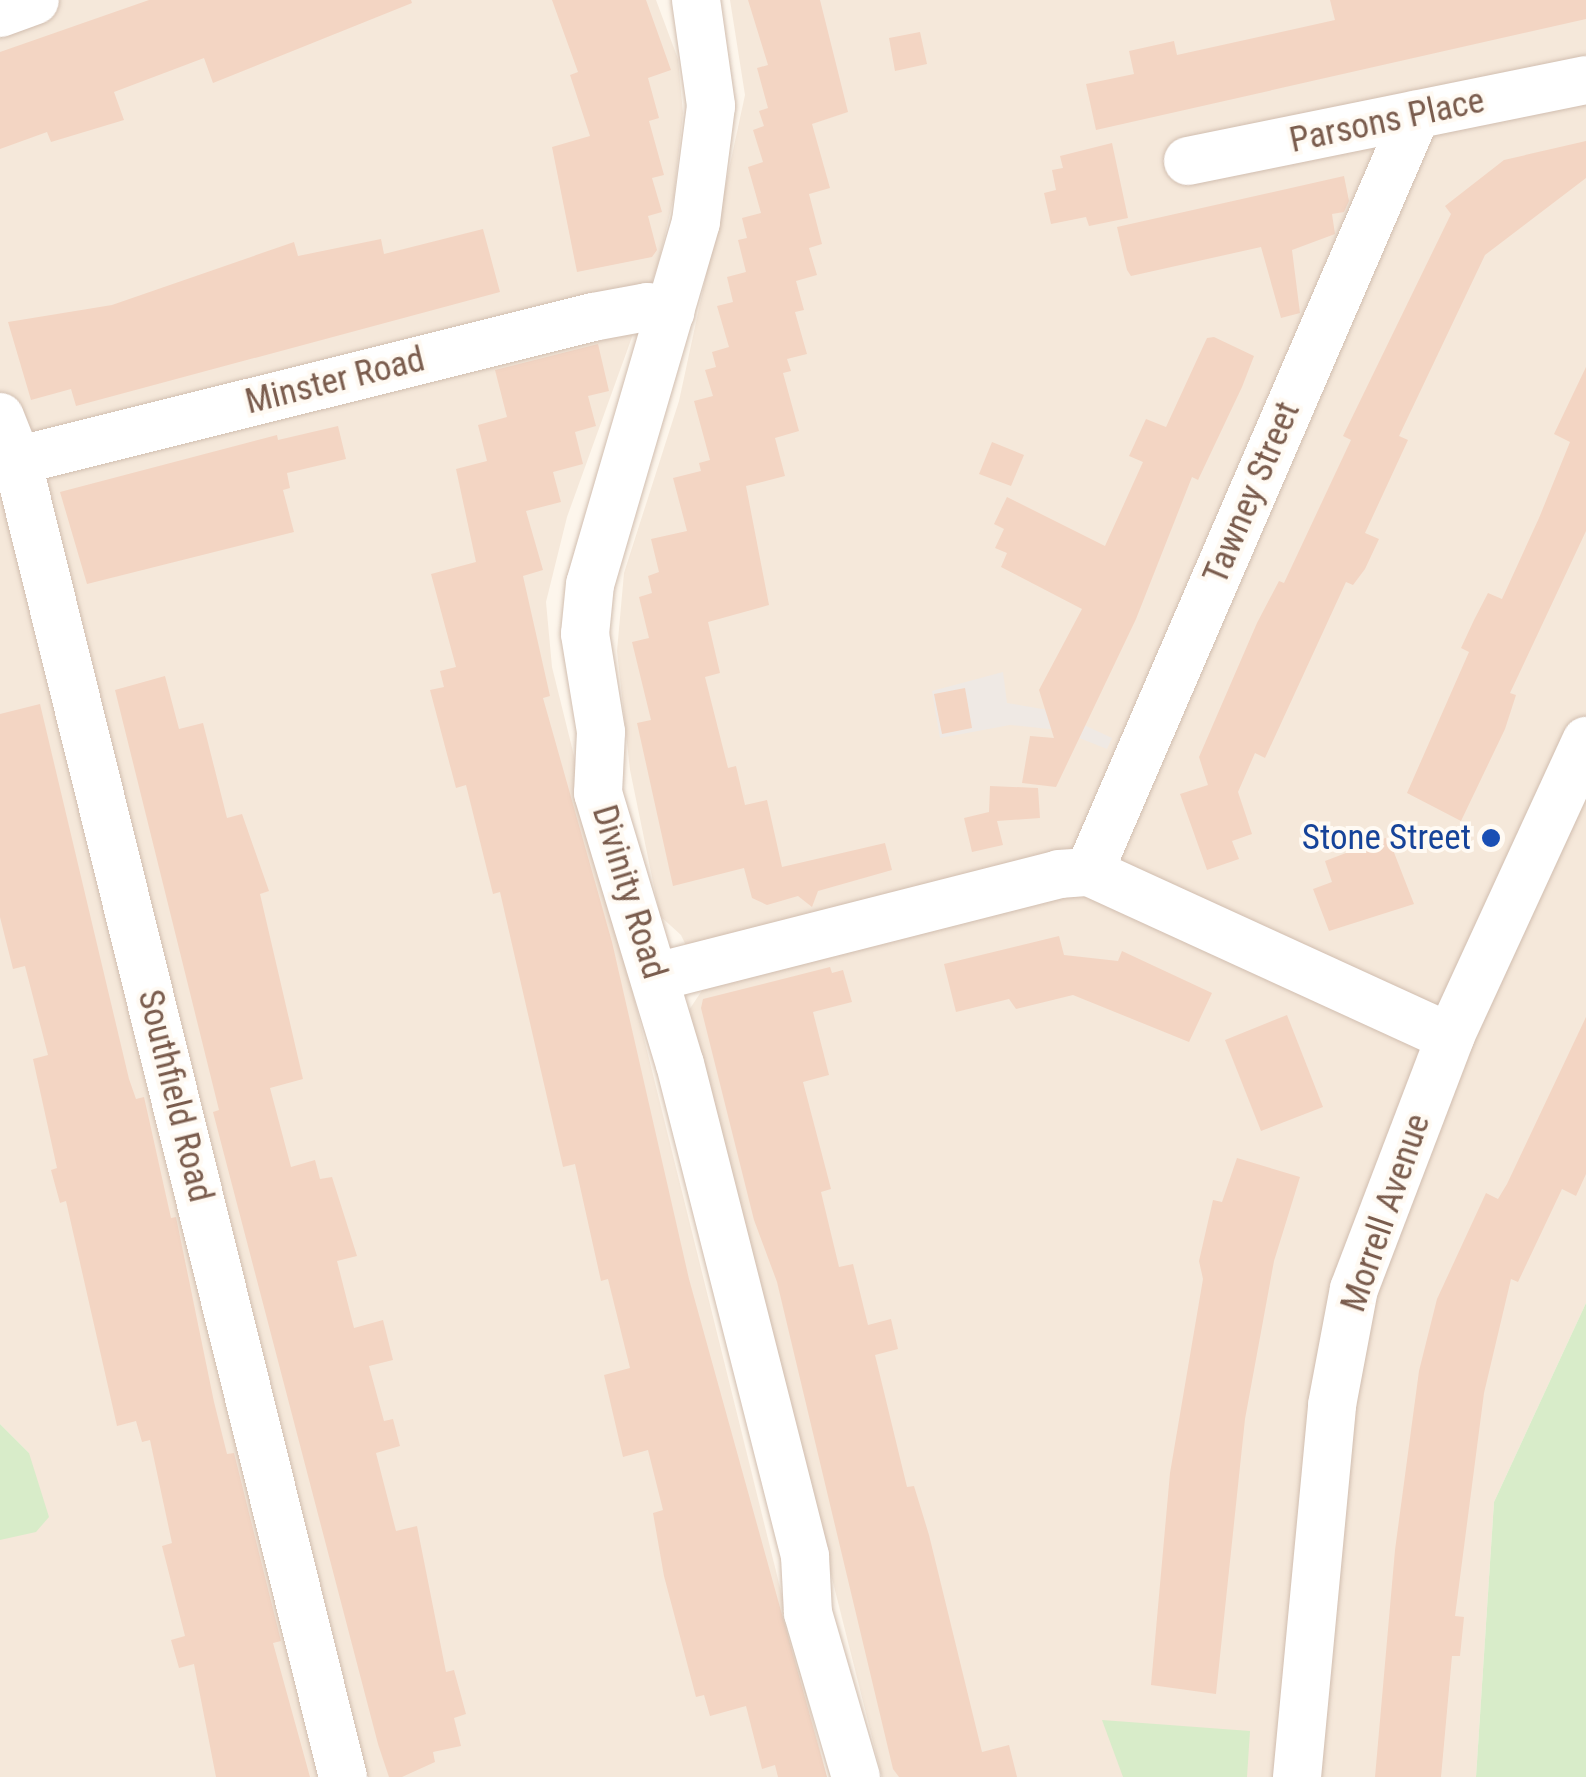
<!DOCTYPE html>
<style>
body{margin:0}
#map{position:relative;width:1586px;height:1777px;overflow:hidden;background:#fdf6ec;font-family:"Roboto Condensed",sans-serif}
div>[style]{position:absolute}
.residential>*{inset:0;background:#f5e8da}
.industrial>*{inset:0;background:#efe9e4}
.green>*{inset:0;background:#d8ecc9}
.building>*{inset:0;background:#f3d5c3}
.roads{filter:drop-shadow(0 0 2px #d1beb0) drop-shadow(0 0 2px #d1beb0)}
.minor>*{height:48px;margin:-24px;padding:0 24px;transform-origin:24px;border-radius:24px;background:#fff}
.dots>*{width:28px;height:28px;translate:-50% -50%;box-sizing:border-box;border:5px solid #fffaf3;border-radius:50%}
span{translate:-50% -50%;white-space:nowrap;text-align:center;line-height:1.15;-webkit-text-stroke:8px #fffaf3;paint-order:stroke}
.street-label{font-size:35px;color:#7a5c4d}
.transit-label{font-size:35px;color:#164399}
.right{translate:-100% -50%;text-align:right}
</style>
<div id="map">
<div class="residential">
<i style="clip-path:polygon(0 0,656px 0,678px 59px,683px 113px,674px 196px,658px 265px,567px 517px,546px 602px,552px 667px,827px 1777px,0 1777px,0 1530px,29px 1453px,0 1424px)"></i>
<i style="clip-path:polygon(730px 0,1586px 0,1586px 1303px,1494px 1502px,1476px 1777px,882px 1777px,689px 1010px,705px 986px,681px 935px,660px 916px,630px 770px,617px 651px,624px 573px,679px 401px,745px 95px)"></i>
</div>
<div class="industrial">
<i style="clip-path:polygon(1003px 672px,1007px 703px,1054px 711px,1112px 738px,1107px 749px,1059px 730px,1010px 725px,940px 738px,932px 691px)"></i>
</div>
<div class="green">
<i style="clip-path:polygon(1586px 1303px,1586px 1777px,1476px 1777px,1494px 1502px)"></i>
<i style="clip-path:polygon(0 1424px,29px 1453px,49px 1517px,36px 1532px,0 1540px)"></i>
<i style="clip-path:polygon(1102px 1720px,1250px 1731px,1247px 1777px,1123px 1777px)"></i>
</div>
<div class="building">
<i style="clip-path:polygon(149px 0,411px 0,412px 3px,213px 83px,204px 58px,114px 92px,124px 120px,51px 142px,47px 132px,0 149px,0 52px)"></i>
<i style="clip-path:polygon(552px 0,646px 0,671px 70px,648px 78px,659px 118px,649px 121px,664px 175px,652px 178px,662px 212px,648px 216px,657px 250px,652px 257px,577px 272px,552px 147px,590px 136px,570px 75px,578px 72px)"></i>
<i style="clip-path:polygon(748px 0,820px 0,848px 112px,812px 124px,830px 188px,809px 194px,822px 244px,809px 248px,817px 275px,796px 281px,804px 310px,795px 312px,807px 354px,787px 359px,791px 371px,783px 373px,799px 431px,775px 438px,785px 476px,746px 486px,769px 605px,708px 622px,720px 673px,705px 677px,728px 768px,736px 766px,745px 805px,767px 800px,782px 867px,885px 843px,892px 870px,818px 891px,812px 907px,798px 896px,767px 905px,752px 898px,744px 868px,673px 886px,637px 723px,651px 720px,632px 642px,649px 638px,639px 597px,652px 593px,648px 576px,659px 572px,651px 539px,687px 531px,673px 478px,701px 471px,699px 463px,710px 460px,694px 401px,713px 396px,705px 370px,716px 367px,712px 352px,729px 347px,717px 306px,733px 302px,727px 277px,746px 272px,738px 240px,747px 238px,742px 218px,761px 213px,748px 167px,763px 162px,753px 130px,764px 126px,759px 111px,768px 108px,757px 68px,768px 65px)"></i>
<i style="clip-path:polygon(1330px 0,1586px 0,1586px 19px,1096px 130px,1086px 84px,1134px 74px,1129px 51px,1174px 41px,1177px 55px,1335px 20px)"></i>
<i style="clip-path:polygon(920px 32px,927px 64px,895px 71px,889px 38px)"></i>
<i style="clip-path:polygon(1586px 141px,1586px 178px,1485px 255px,1399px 436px,1408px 440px,1365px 533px,1379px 539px,1365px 569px,1353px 585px,1346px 582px,1265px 758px,1255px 753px,1238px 792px,1252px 834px,1232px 841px,1239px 859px,1207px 870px,1180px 794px,1208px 785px,1199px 757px,1257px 623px,1279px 581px,1284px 583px,1351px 440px,1343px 436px,1451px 214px,1445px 206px,1504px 160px)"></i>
<i style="clip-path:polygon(1112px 143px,1128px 218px,1089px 226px,1086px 217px,1051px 224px,1044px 193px,1056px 190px,1052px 170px,1063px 168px,1060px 156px)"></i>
<i style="clip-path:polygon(1344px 176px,1349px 201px,1344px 212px,1332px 214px,1335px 234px,1292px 250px,1300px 313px,1281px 318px,1261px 247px,1131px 276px,1127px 270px,1117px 227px)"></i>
<i style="clip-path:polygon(483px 229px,500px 292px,76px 406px,71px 389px,31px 400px,8px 322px,112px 305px,294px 242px,298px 256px,381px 239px,384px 254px)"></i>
<i style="clip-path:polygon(1214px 337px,1254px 356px,1242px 387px,1198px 480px,1192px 477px,1136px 619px,1056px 787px,1022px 783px,1030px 736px,1054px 738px,1039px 690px,1082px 609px,1001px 567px,1007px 553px,995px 548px,1004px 529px,994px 524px,1007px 497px,1105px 546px,1143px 462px,1129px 456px,1146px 419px,1166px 427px,1207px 338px)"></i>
<i style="clip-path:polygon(598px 344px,609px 391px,588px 396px,596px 426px,575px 432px,583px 464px,553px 472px,561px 502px,526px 511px,543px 570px,523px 576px,550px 696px,543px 698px,612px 942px,689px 1279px,827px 1777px,778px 1777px,775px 1765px,762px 1769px,746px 1706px,710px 1716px,704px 1695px,696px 1697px,664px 1576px,653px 1513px,663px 1510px,648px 1450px,623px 1457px,604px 1375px,630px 1368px,608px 1279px,601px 1281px,575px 1164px,563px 1167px,500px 892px,493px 894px,466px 785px,456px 788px,430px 690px,444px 687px,440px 671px,456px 667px,431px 574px,476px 562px,456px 469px,487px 461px,478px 425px,507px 417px,495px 370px)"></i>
<i style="clip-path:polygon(1586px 367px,1586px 531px,1510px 693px,1516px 695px,1505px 729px,1461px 821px,1407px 793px,1469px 652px,1461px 648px,1474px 620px,1488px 593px,1502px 599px,1539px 518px,1570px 442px,1554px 434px)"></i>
<i style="clip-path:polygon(338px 426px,346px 459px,287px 473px,290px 488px,283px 490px,294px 532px,87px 584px,60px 492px,277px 435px,278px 440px)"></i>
<i style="clip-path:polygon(992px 442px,1024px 455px,1011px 486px,979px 474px)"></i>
<i style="clip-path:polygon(165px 676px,179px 729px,203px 723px,227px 818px,242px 814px,269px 891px,260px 894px,303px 1079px,270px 1088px,291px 1167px,315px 1160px,320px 1179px,332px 1177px,357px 1256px,337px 1261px,354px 1328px,383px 1320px,393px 1360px,369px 1366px,384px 1421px,393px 1419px,400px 1446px,376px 1453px,396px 1531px,417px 1526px,446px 1672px,454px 1670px,466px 1714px,454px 1718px,461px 1746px,433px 1752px,435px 1762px,402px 1777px,389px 1777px,378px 1744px,213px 1112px,219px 1110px,115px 690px)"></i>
<i style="clip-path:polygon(965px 688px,972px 728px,942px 734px,934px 694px)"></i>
<i style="clip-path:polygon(40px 704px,129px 1079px,136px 1099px,144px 1097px,171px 1218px,176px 1217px,214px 1402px,227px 1454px,234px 1453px,281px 1641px,273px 1643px,310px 1777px,216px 1777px,194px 1664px,179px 1668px,171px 1640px,185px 1636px,162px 1546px,172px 1543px,150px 1440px,142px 1442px,136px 1421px,117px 1426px,66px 1201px,60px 1203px,51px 1170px,57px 1168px,33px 1059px,48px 1055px,25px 966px,13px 969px,0 917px,0 714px)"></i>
<i style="clip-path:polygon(990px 786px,1038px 788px,1040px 818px,997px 821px,1003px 845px,972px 852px,964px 818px,989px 812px)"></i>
<i style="clip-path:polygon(1388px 837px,1414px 904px,1329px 931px,1313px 889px,1332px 882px,1325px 861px)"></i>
<i style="clip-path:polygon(1059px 936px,1064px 955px,1118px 961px,1122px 951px,1212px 993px,1189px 1042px,1073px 995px,1016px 1009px,1009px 999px,956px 1012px,944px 964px)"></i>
<i style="clip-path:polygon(830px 967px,832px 973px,843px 970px,852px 1002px,813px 1012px,829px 1075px,803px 1082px,831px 1189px,821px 1192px,839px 1267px,853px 1264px,868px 1325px,891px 1319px,898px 1349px,875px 1355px,907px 1487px,914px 1486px,929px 1535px,982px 1752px,1009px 1745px,1017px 1777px,899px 1777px,893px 1769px,777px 1282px,754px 1220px,701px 1008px,703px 999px)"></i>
<i style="clip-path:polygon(1287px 1015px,1323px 1107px,1261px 1131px,1225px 1040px)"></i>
<i style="clip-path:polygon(1586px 1017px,1586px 1174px,1576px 1196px,1562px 1189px,1518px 1282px,1511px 1279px,1484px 1393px,1455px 1616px,1464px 1617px,1460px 1656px,1452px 1656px,1441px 1777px,1375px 1777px,1395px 1550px,1419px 1371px,1437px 1299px,1486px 1193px,1498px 1199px,1507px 1184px)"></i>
<i style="clip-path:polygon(1237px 1158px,1300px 1177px,1274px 1261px,1245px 1419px,1216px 1694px,1151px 1685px,1170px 1473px,1203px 1279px,1199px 1261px,1213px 1200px,1222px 1202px)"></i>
</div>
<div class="roads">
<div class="minor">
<i style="left:696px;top:0;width:107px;rotate:81.9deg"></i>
<i style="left:711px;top:106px;width:117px;rotate:97.4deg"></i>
<i style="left:696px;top:222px;width:377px;rotate:106.3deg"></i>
<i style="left:590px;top:584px;width:50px;rotate:95.7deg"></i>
<i style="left:585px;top:634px;width:99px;rotate:80.7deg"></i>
<i style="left:601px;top:732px;width:61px;rotate:92.8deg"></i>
<i style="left:598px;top:793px;width:283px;rotate:73.2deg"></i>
<i style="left:680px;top:1064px;width:508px;rotate:75.74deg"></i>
<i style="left:805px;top:1556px;width:57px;rotate:87deg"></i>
<i style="left:808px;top:1613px;width:171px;rotate:73.7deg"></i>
<i style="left:0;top:13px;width:37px;rotate:-20deg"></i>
<i style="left:1188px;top:161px;width:406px;rotate:-11.5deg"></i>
<i style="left:0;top:417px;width:46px;rotate:68.4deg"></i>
<i style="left:17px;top:460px;width:1357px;rotate:76.1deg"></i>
<i style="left:0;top:465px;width:611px;rotate:-14.01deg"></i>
<i style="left:593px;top:317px;width:55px;rotate:-10.5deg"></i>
<i style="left:647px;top:307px;width:24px;rotate:12deg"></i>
<i style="left:1089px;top:872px;width:825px;rotate:-66.64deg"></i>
<i style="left:656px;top:977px;width:416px;rotate:-14.3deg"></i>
<i style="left:1059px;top:874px;width:30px;rotate:-4deg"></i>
<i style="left:1089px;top:872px;width:397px;rotate:24.6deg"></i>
<i style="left:1297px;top:1777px;width:374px;rotate:-84.6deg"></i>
<i style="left:1332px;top:1405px;width:118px;rotate:-79.3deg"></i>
<i style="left:1354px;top:1289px;width:270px;rotate:-69.1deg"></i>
<i style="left:1450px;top:1037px;width:326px;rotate:-65.3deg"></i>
</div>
</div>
<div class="dots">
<i style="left:1491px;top:838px;background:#1a4fb4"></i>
</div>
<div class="street-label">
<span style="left:1387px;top:121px;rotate:-12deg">Parsons Place</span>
<span style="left:335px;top:381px;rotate:-14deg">Minster Road</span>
<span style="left:1252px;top:493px;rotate:-67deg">Tawney Street</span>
<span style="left:629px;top:892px;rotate:73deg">Divinity Road</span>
<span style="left:175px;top:1096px;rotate:76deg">Southfield Road</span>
<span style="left:1386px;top:1213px;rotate:-71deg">Morrell Avenue</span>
</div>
<div class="transit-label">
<span class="right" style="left:1471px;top:838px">Stone Street</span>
</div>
</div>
